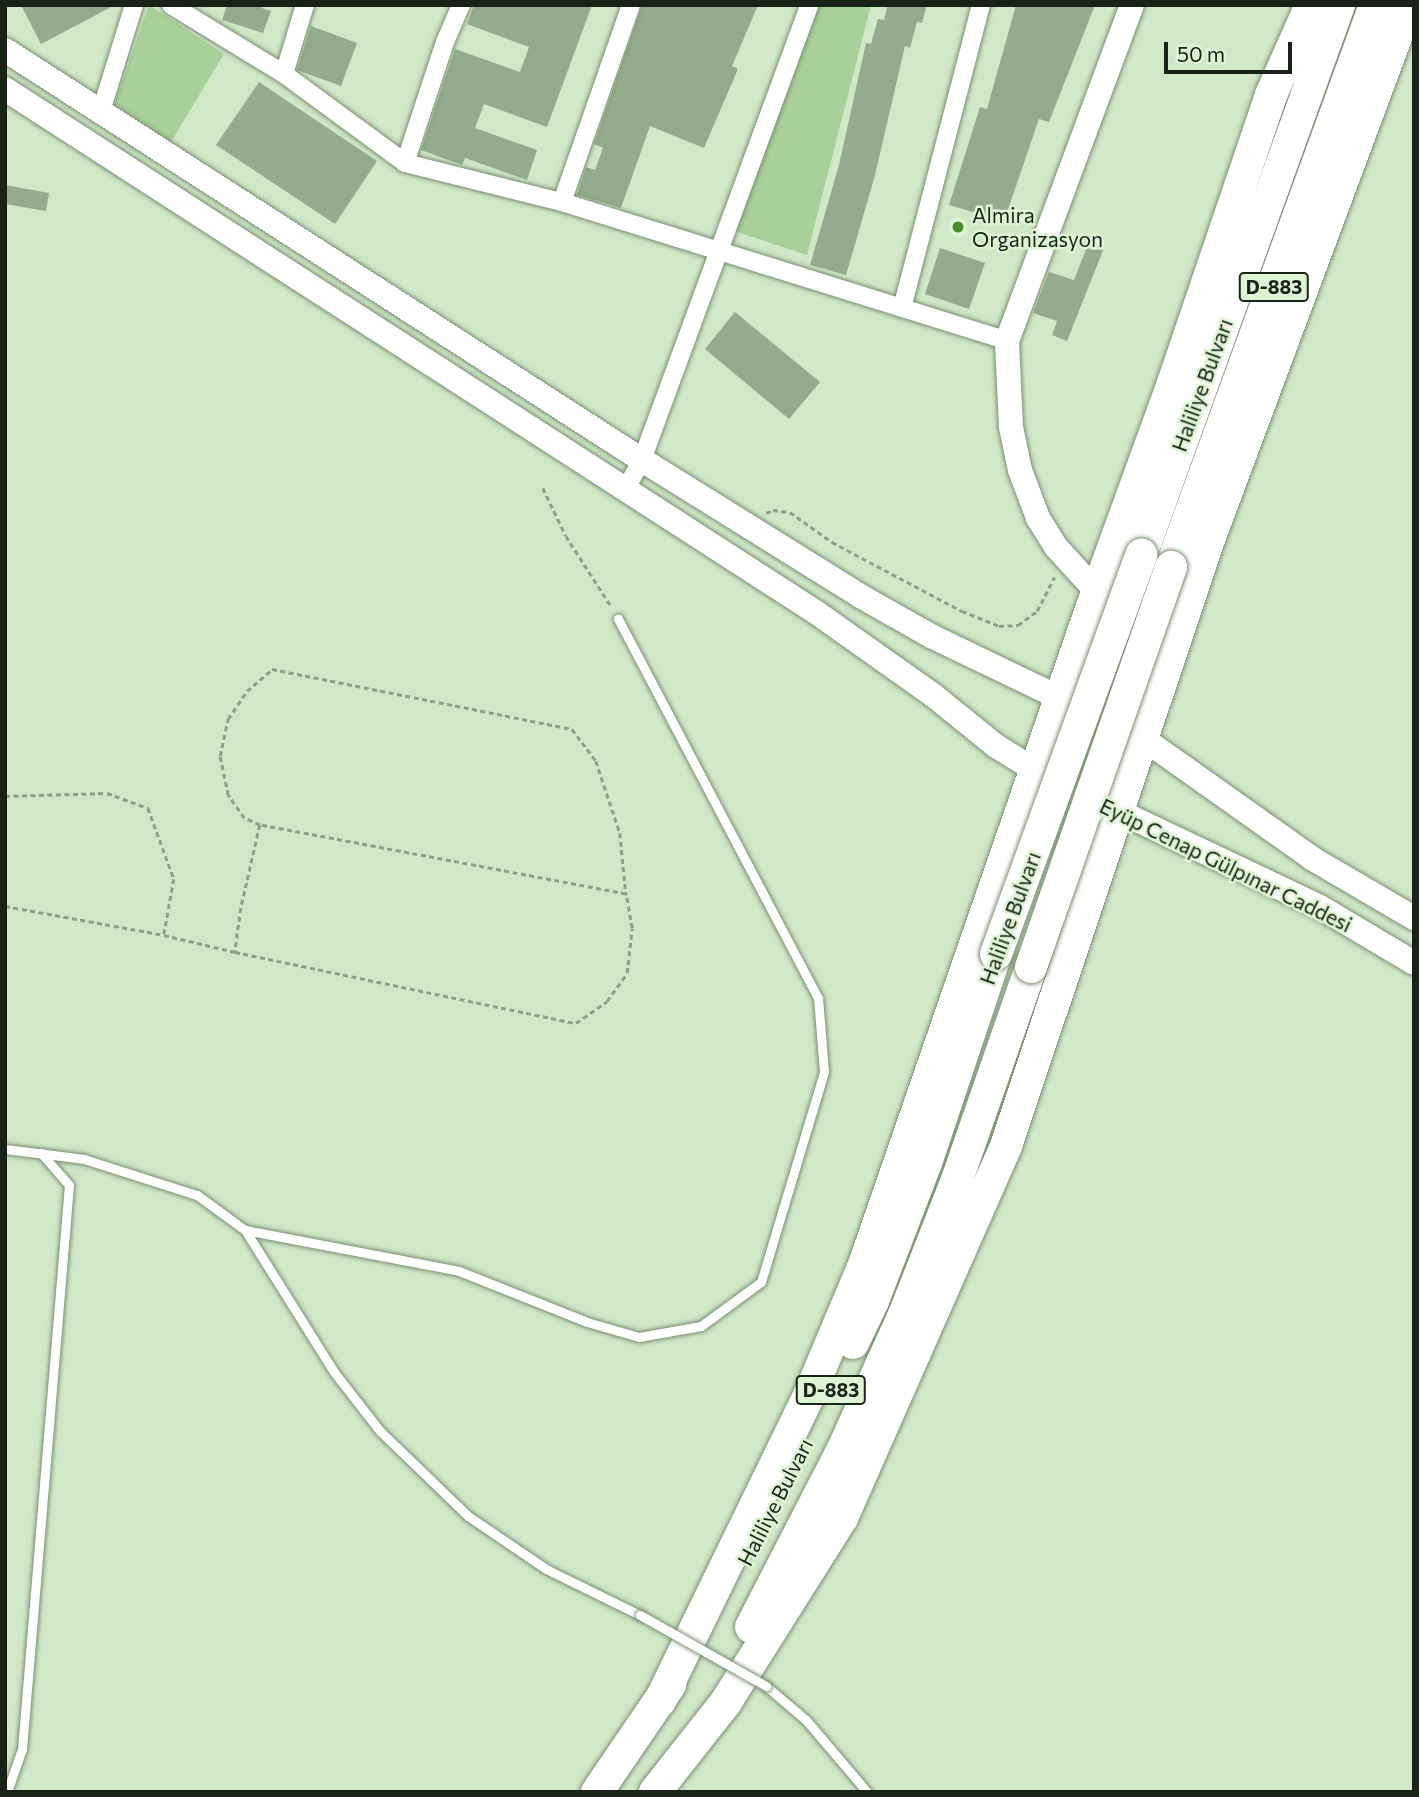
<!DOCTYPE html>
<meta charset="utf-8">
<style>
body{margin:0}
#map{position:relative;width:1419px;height:1797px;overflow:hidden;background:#d0e7c8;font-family:Commissioner,sans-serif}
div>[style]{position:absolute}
.green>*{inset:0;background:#a8d199}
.building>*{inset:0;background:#95ab8d}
.path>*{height:2.5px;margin-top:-1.25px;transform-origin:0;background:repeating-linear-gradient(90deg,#8ea087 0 5px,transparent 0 8.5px)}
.roads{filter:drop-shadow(0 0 2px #7a8f72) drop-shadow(0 0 2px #7a8f72)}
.lane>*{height:9px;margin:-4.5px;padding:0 4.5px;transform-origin:4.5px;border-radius:4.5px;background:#fff}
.street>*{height:18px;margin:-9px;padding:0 9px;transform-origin:9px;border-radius:9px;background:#fff}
.secondary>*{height:24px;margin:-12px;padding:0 12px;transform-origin:12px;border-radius:12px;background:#fff}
.highway>*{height:32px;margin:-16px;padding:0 16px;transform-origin:16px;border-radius:16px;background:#fff}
.bridges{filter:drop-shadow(0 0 2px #7a8f72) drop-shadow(0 0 2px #7a8f72)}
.lane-bridge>*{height:9px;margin:-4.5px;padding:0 4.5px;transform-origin:4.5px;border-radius:4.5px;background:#fff}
.highway-bridge>*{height:32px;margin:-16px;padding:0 16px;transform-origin:16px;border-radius:16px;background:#fff}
.dots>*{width:19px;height:19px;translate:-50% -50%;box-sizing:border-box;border:4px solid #ddf4d5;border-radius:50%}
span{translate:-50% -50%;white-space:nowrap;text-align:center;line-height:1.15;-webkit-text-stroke:5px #ddf4d5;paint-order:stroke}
.shield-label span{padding:2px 5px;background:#ddf4d5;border:2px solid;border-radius:5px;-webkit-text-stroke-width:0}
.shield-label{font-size:19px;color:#192216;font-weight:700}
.poi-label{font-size:21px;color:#192216}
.left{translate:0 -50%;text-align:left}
.street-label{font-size:21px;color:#192216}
.frame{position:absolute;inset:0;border:7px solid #192216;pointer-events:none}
.scale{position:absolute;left:1164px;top:42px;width:128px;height:32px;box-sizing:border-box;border:4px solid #192216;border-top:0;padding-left:9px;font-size:21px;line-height:24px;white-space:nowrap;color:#192216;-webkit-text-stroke:5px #ddf4d5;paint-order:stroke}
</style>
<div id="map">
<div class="green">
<i style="clip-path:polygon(149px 5px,224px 54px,171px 142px,114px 105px)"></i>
<i style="clip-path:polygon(816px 5px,871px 5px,807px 255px,731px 230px)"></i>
</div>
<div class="building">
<i style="clip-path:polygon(21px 5px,115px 5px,41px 44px)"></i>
<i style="clip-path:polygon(227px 5px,263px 5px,262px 8px,271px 11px,263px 33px,222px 20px)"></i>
<i style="clip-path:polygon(474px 5px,592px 5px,547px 127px,484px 104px,475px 128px,537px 150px,527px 180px,465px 158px,462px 165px,421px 150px,455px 49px,520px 72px,529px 47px,467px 24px)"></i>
<i style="clip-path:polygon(642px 5px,758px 5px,732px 66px,738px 69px,704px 148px,650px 126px,621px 208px,577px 195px,586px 167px,595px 170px,603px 148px,594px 144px)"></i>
<i style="clip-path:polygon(888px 5px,927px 5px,922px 23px,917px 22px,910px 48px,905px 46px,874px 179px,846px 275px,810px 265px,839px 165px,866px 43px,871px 44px,878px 19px,884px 20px)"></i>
<i style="clip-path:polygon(1016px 5px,1095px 5px,1049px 122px,1039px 119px,1004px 221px,949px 205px,980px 107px,987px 109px)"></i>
<i style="clip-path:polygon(311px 26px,357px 43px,341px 86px,297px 70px)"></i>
<i style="clip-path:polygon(259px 82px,377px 161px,335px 224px,216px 145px)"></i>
<i style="clip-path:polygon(5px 185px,49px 193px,46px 211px,5px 204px)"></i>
<i style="clip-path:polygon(1089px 242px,1104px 248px,1067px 341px,1052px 335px,1057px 321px,1033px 313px,1049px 272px,1074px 280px)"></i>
<i style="clip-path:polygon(940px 248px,985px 263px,969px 309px,925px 294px)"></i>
<i style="clip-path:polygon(735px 312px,820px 382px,789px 419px,705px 349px)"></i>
</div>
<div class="path">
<i style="left:543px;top:488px;width:53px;rotate:64.4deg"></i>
<i style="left:566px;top:536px;width:83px;rotate:57.3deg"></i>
<i style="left:766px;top:513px;width:8px;rotate:-23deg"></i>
<i style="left:773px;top:510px;width:17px;rotate:7deg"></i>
<i style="left:790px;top:512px;width:52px;rotate:35.5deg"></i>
<i style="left:832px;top:542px;width:147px;rotate:28deg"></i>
<i style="left:962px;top:611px;width:40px;rotate:22deg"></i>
<i style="left:999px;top:626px;width:19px;rotate:-3deg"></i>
<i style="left:1018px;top:625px;width:24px;rotate:-36deg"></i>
<i style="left:1037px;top:611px;width:38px;rotate:-63deg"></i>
<i style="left:5px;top:796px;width:102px;rotate:-1.7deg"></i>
<i style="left:107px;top:793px;width:44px;rotate:20.1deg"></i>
<i style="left:148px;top:808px;width:76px;rotate:69.9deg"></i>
<i style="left:174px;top:879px;width:57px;rotate:100.1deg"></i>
<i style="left:164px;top:935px;width:73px;rotate:13.5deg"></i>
<i style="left:235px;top:952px;width:348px;rotate:11.8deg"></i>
<i style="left:576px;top:1023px;width:38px;rotate:-35deg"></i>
<i style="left:607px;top:1001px;width:34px;rotate:-54deg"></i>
<i style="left:627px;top:973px;width:45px;rotate:-83.7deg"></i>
<i style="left:632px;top:928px;width:35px;rotate:-100deg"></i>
<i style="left:626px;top:894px;width:372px;rotate:-169.3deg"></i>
<i style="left:260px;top:825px;width:85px;rotate:102.9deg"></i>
<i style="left:241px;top:908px;width:44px;rotate:97.8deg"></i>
<i style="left:260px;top:825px;width:17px;rotate:-156deg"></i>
<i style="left:244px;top:818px;width:28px;rotate:-125deg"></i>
<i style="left:228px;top:795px;width:40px;rotate:-102deg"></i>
<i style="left:220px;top:756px;width:38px;rotate:-78deg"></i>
<i style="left:228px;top:719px;width:34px;rotate:-56deg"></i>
<i style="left:247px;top:691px;width:33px;rotate:-41deg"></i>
<i style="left:272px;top:669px;width:306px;rotate:11.3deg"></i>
<i style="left:572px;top:729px;width:40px;rotate:53deg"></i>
<i style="left:596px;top:761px;width:76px;rotate:71.6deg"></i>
<i style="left:620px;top:833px;width:61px;rotate:84.4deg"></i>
<i style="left:5px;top:906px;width:162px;rotate:10.3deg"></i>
</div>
<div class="roads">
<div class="lane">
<i style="left:5px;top:1149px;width:80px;rotate:7.2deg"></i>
<i style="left:84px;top:1159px;width:119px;rotate:17.7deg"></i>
<i style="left:197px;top:1195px;width:59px;rotate:36.1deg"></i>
<i style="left:245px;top:1230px;width:168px;rotate:57.9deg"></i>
<i style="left:334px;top:1372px;width:75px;rotate:52.1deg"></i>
<i style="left:380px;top:1431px;width:122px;rotate:44deg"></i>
<i style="left:468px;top:1516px;width:94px;rotate:34.2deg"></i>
<i style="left:546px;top:1569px;width:105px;rotate:26.1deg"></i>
<i style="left:245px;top:1230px;width:218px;rotate:10.8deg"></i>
<i style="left:459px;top:1271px;width:138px;rotate:21.7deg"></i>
<i style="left:587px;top:1322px;width:54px;rotate:16.1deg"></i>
<i style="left:639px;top:1337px;width:63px;rotate:-10.1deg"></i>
<i style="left:701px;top:1326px;width:74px;rotate:-36.3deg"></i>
<i style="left:761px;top:1282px;width:219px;rotate:-73.3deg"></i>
<i style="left:824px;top:1072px;width:74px;rotate:-94.6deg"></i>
<i style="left:818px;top:998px;width:429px;rotate:-117.8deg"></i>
<i style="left:766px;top:1686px;width:52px;rotate:40.4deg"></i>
<i style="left:806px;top:1720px;width:94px;rotate:49.7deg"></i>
<i style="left:7px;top:1792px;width:46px;rotate:-70.8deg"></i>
<i style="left:22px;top:1749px;width:566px;rotate:-85.24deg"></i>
<i style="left:69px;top:1185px;width:43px;rotate:-131.2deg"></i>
</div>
<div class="street">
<i style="left:171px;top:5px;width:132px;rotate:31.4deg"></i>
<i style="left:284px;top:74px;width:150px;rotate:36.3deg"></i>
<i style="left:405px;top:163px;width:162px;rotate:14deg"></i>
<i style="left:562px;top:202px;width:466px;rotate:17.3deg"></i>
<i style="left:284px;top:74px;width:72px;rotate:-73.1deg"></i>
<i style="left:101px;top:111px;width:111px;rotate:-72.7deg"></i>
<i style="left:405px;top:163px;width:127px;rotate:-71.7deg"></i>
<i style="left:445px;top:42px;width:40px;rotate:-66.6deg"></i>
<i style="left:562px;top:202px;width:209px;rotate:-70.7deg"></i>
<i style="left:902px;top:308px;width:313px;rotate:-75.4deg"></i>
<i style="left:626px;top:488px;width:32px;rotate:-60deg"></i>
<i style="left:642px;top:460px;width:485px;rotate:-69.8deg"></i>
</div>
<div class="secondary">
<i style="left:5px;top:50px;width:758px;rotate:32.77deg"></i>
<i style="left:642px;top:460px;width:259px;rotate:31.9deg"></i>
<i style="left:862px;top:597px;width:79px;rotate:29.5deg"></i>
<i style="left:931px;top:636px;width:233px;rotate:25.7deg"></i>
<i style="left:1141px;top:737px;width:211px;rotate:35.3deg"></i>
<i style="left:1313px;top:859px;width:117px;rotate:30.3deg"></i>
<i style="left:5px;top:89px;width:966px;rotate:32.83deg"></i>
<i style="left:817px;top:613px;width:142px;rotate:35.3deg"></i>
<i style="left:933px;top:695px;width:81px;rotate:39deg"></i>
<i style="left:996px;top:746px;width:46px;rotate:31.6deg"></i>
<i style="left:1035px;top:770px;width:93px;rotate:26.3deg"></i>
<i style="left:1118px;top:811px;width:224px;rotate:25.4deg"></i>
<i style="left:1320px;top:907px;width:109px;rotate:30.8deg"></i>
<i style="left:1097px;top:592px;width:61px;rotate:-132.3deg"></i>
<i style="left:1056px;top:547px;width:34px;rotate:-122deg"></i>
<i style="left:1038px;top:518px;width:51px;rotate:-110.6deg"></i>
<i style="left:1020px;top:470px;width:44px;rotate:-101.8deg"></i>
<i style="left:1011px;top:427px;width:86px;rotate:-92.7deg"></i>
<i style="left:1007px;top:341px;width:358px;rotate:-69.6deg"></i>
</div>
<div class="highway">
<i style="left:1141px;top:555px;width:585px;rotate:-70.2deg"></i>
<i style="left:1171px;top:567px;width:598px;rotate:-70.05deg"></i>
<i style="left:853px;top:1343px;width:47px;rotate:-64.5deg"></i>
<i style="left:873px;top:1301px;width:148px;rotate:-69deg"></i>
<i style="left:926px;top:1163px;width:220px;rotate:-71.5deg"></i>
<i style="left:751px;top:1627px;width:196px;rotate:-62.7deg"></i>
<i style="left:841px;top:1453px;width:152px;rotate:-65.5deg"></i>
<i style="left:904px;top:1315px;width:148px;rotate:-68.6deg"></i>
<i style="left:958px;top:1177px;width:222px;rotate:-70.8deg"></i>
<i style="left:660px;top:1701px;width:343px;rotate:-64deg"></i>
<i style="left:810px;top:1393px;width:142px;rotate:-67.2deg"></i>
<i style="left:865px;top:1262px;width:709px;rotate:-70.9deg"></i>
<i style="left:1097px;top:592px;width:219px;rotate:-70deg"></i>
<i style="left:1172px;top:386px;width:307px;rotate:-71.2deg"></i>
<i style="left:1271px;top:95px;width:98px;rotate:-66deg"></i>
<i style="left:597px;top:1792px;width:130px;rotate:-55.7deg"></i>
<i style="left:655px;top:1792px;width:115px;rotate:-51.7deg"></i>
<i style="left:726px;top:1702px;width:218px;rotate:-57.8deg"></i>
<i style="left:842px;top:1518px;width:407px;rotate:-66.2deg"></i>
<i style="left:1006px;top:1146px;width:637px;rotate:-71.51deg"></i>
<i style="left:1208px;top:542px;width:573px;rotate:-69.57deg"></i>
</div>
</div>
<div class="bridges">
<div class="lane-bridge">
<i style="left:640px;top:1615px;width:145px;rotate:29.4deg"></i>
</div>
<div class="highway-bridge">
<i style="left:996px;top:954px;width:425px;rotate:-70deg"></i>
<i style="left:1031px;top:967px;width:424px;rotate:-70.7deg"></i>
</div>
</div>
<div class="dots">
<i style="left:958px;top:227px;background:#4a8b2d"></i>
</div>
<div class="shield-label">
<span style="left:1274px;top:287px">D-883</span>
<span style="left:831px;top:1390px">D-883</span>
</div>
<div class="poi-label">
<span class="left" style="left:972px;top:227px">Almira<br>Organizasyon</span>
</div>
<div class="street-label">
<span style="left:1202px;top:385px;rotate:-70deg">Haliliye Bulvarı</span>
<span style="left:1226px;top:865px;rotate:26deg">Eyüp Cenap Gülpınar Caddesi</span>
<span style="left:1010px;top:918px;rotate:-70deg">Haliliye Bulvarı</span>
<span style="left:775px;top:1502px;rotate:-63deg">Haliliye Bulvarı</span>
</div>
<div class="frame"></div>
<div class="scale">50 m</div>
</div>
